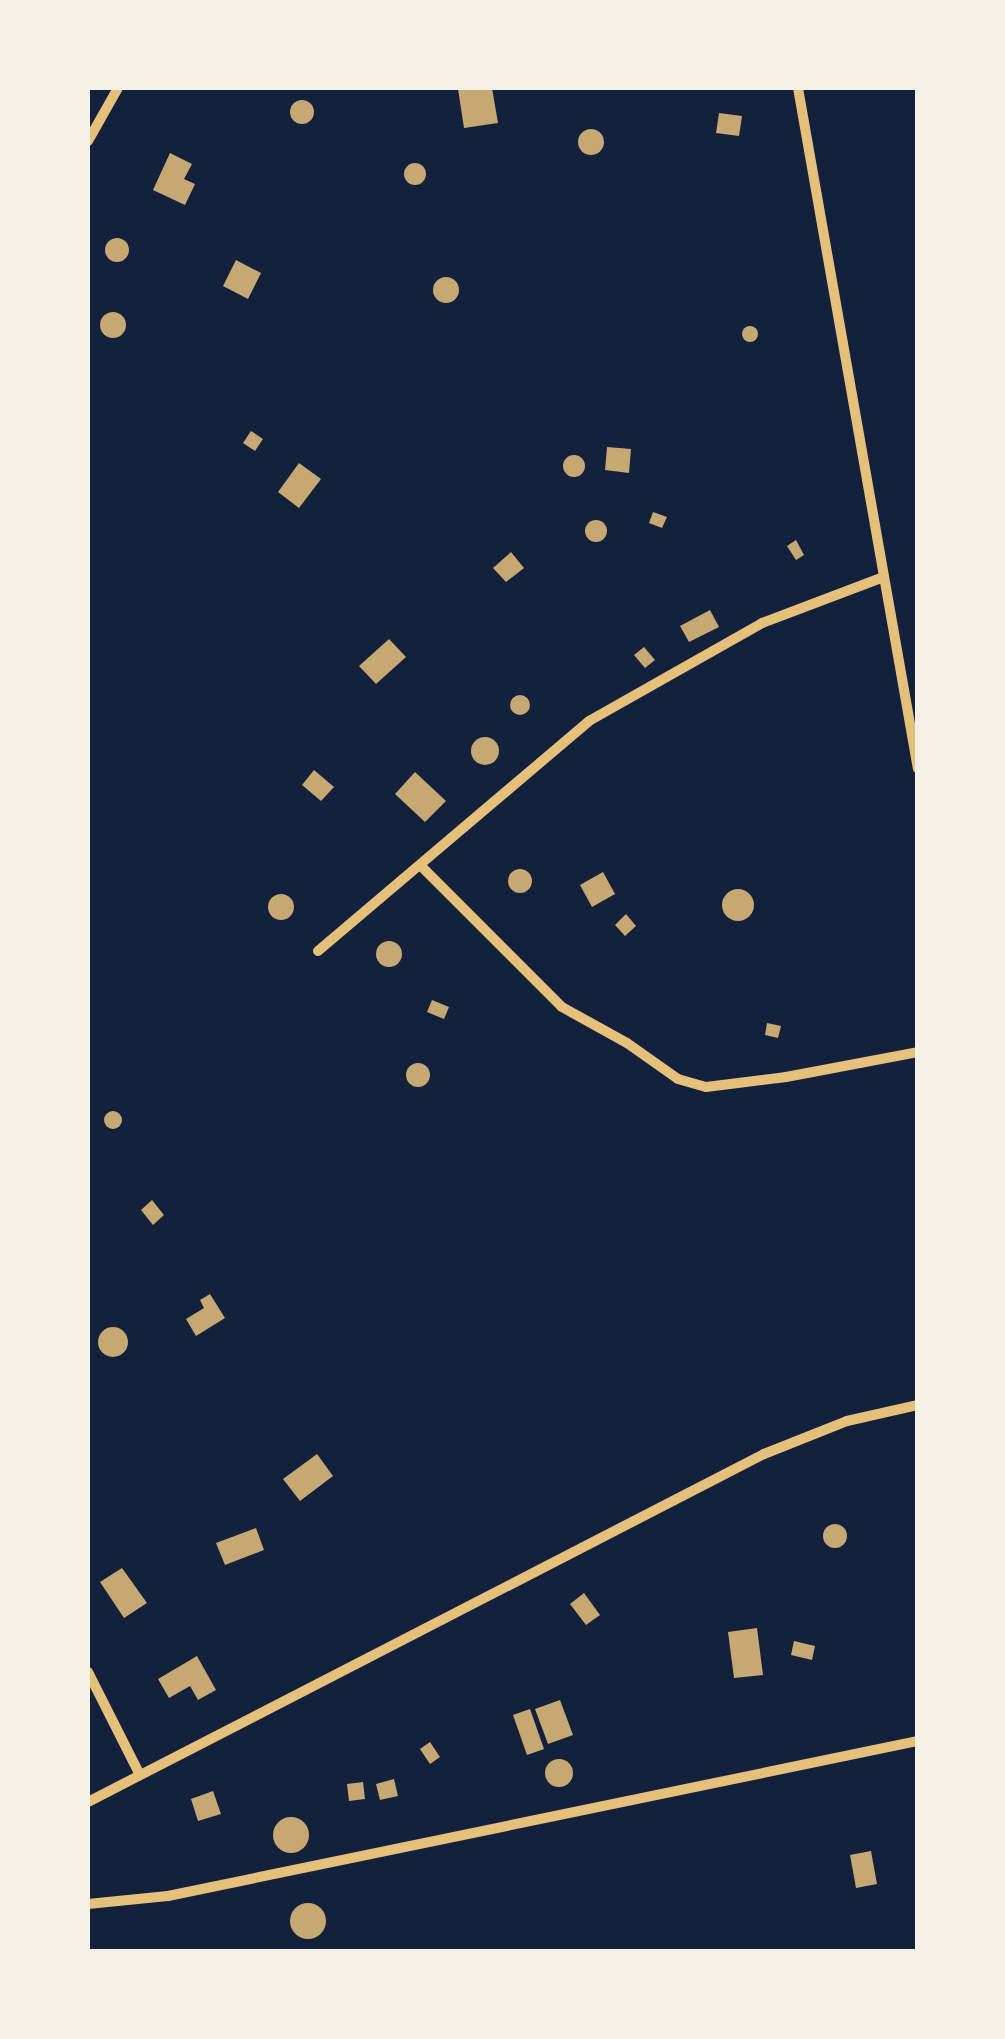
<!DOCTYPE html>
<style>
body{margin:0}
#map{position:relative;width:1005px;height:2039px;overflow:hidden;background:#14213d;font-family:Poppins,sans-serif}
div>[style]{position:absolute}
.building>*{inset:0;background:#c6a872}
.round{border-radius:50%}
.minor>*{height:10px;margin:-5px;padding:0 5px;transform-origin:5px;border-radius:5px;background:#e5c07b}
span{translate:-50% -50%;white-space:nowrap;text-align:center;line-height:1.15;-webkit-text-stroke:10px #f6f1e7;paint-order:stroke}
.frame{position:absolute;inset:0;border:90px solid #f6f1e7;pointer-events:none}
</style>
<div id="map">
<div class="building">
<i style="clip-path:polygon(492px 88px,498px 123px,464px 128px,458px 89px)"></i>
<i class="round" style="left:290px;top:100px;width:24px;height:24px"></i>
<i style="clip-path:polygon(719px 113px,742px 116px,739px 136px,716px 133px)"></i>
<i class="round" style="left:578px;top:129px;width:26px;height:26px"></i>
<i style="clip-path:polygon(170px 153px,192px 164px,184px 179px,195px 184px,185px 205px,153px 190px)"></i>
<i class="round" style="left:404px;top:163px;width:22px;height:22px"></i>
<i class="round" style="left:105px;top:238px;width:24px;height:24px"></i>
<i style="clip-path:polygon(236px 260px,261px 273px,248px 299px,223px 286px)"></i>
<i class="round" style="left:433px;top:277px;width:26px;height:26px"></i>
<i class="round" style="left:100px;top:312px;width:26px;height:26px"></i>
<i class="round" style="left:742px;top:326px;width:16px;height:16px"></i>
<i style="clip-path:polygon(251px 431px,263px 439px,255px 451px,243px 443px)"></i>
<i style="clip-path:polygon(607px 447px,631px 449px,629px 473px,605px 470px)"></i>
<i class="round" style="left:563px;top:455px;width:22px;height:22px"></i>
<i style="clip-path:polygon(299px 463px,321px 479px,299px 508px,278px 492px)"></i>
<i style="clip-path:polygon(653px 512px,667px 517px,662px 528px,649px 523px)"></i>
<i class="round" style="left:585px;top:520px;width:22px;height:22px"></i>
<i style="clip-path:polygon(796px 540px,804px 555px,796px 560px,787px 546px)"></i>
<i style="clip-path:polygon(511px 552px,524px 568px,506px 582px,493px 568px)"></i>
<i style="clip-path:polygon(710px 610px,719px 627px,689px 642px,680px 626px)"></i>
<i style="clip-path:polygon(389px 639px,406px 657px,376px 684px,359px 666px)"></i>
<i style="clip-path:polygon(644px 647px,655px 660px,645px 668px,634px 655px)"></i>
<i class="round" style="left:510px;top:695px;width:20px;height:20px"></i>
<i class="round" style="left:471px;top:737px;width:28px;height:28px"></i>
<i style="clip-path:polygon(314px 770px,334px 787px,321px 801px,302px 785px)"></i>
<i style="clip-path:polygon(415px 772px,446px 801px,425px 822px,395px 794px)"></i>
<i class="round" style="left:508px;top:869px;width:24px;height:24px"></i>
<i style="clip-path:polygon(603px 872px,615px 894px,592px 907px,580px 885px)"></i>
<i class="round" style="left:722px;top:889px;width:32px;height:32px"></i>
<i class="round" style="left:268px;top:894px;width:26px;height:26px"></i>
<i style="clip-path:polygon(626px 914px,636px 926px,625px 936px,615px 925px)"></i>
<i class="round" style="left:376px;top:941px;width:26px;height:26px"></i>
<i style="clip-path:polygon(432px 1000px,449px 1007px,444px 1019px,427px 1012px)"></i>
<i style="clip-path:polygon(767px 1023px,781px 1026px,778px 1038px,765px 1035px)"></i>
<i class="round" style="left:406px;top:1063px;width:24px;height:24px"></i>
<i class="round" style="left:104px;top:1111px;width:18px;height:18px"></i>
<i style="clip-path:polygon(152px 1200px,164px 1215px,153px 1225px,141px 1210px)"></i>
<i style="clip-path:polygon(210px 1294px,225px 1318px,196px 1336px,186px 1319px,204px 1308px,200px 1300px)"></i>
<i class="round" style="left:98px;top:1327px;width:30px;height:30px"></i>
<i style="clip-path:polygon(317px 1454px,333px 1476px,300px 1501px,283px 1479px)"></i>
<i class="round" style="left:823px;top:1524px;width:24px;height:24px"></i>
<i style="clip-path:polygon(256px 1528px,264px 1550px,225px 1565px,216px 1543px)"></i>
<i style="clip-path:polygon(122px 1568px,147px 1603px,124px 1618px,100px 1582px)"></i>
<i style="clip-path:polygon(584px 1593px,600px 1615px,586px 1625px,570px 1604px)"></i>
<i style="clip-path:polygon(757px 1628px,763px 1675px,734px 1678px,728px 1632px)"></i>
<i style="clip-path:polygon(794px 1641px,815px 1646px,812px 1660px,791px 1655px)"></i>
<i style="clip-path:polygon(197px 1656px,216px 1690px,198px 1700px,190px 1686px,169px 1698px,158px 1679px)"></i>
<i style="clip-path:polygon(560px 1700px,573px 1735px,548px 1744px,535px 1709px)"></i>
<i style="clip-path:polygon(530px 1709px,544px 1749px,527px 1755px,513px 1715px)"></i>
<i style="clip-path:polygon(430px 1742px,440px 1757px,430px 1764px,420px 1749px)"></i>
<i class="round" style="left:545px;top:1759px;width:28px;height:28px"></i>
<i style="clip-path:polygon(394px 1779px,398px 1796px,380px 1800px,376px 1784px)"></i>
<i style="clip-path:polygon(363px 1782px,365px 1799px,349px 1801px,347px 1784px)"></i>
<i style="clip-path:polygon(213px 1791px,221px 1814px,198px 1821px,191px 1799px)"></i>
<i class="round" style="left:273px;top:1817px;width:36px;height:36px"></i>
<i style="clip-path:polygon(871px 1851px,877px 1884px,856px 1888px,850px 1855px)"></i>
<i class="round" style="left:290px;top:1903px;width:36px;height:36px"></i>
</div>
<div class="minor">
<i style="left:798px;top:88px;width:691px;rotate:80.01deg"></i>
<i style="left:88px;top:141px;width:61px;rotate:-60.5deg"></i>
<i style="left:421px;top:866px;width:199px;rotate:45deg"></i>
<i style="left:562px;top:1007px;width:74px;rotate:29deg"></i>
<i style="left:627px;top:1043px;width:62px;rotate:35.2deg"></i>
<i style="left:678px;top:1079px;width:29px;rotate:16deg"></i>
<i style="left:706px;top:1087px;width:81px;rotate:-7.1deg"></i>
<i style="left:786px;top:1077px;width:134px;rotate:-10.7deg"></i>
<i style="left:318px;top:951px;width:355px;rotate:-40.3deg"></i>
<i style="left:589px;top:721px;width:199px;rotate:-29.5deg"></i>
<i style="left:762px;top:623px;width:130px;rotate:-20.7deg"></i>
<i style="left:88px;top:1672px;width:115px;rotate:63.2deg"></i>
<i style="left:88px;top:1802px;width:760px;rotate:-27.24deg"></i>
<i style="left:764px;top:1454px;width:89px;rotate:-21.7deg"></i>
<i style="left:847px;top:1421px;width:73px;rotate:-12.7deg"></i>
<i style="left:88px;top:1904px;width:80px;rotate:-5.7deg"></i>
<i style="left:168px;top:1896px;width:766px;rotate:-11.68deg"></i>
</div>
<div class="frame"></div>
</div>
